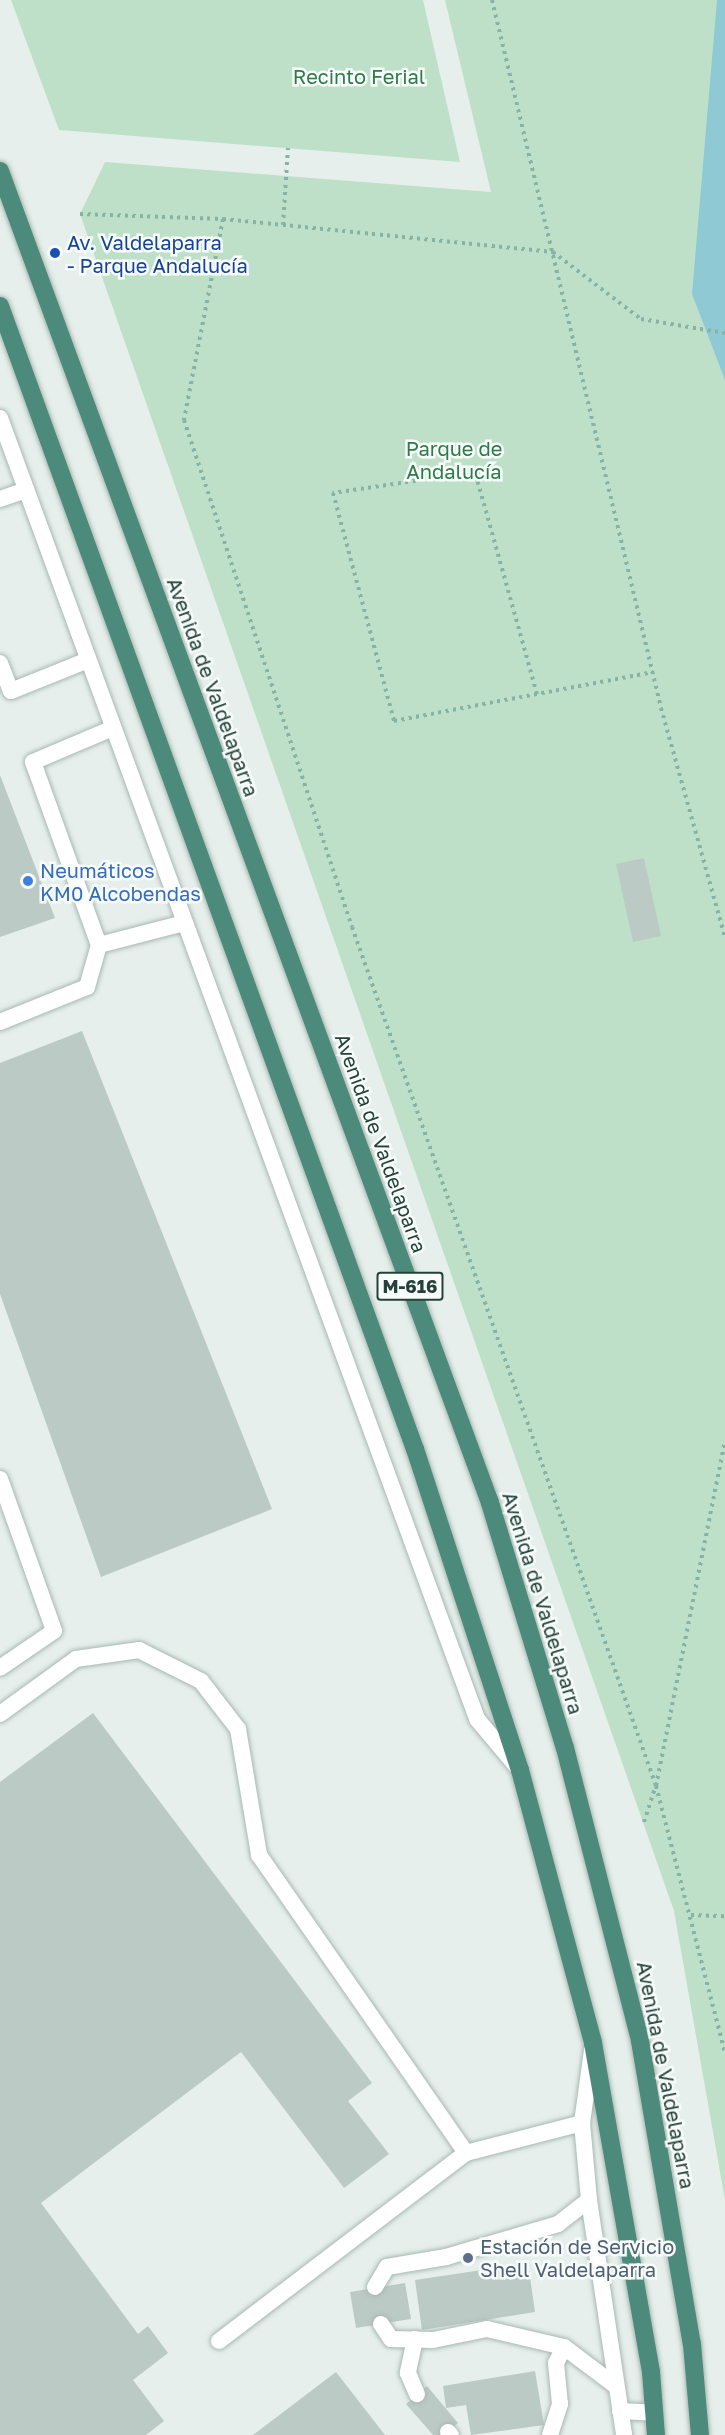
<!DOCTYPE html>
<meta charset="utf-8">
<style>
body{margin:0}
#map{position:relative;width:725px;height:2435px;overflow:hidden;background:#e6efeb;font-family:"Golos Text",sans-serif}
div>[style]{position:absolute}
.green>*{inset:0;background:#bfe0c8}
.water>*{inset:0;background:#8ec9d4}
.building>*{inset:0;background:#bbcac4}
.path>*{height:4px;margin-top:-2px;transform-origin:0;background:repeating-linear-gradient(90deg,#86b3a5 0 3px,transparent 0 7.5px)}
.roads{filter:drop-shadow(0 0 2px #a8b8b2) drop-shadow(0 0 2px #a8b8b2)}
.service>*{height:16px;margin:-8px;padding:0 8px;transform-origin:8px;border-radius:8px;background:#fff}
.trunk>*{height:18px;margin:-9px;padding:0 9px;transform-origin:9px;border-radius:9px;background:#4c8a7c}
.dots>*{width:16px;height:16px;translate:-50% -50%;box-sizing:border-box;border:3px solid #f7fbf9;border-radius:50%}
span{translate:-50% -50%;white-space:nowrap;text-align:center;line-height:1.15;-webkit-text-stroke:5px #f7fbf9;paint-order:stroke}
.shield-label span{padding:2px 4px;background:#f7fbf9;border:2px solid;border-radius:4px;-webkit-text-stroke-width:0}
.shield-label{font-size:18px;color:#24423a;font-weight:700}
.park-label{font-size:20px;color:#2d7a4b}
.transit-label{font-size:20px;color:#164399}
.left{translate:0 -50%;text-align:left}
.street-label{font-size:20px;color:#24423a}
.shop-label{font-size:20px;color:#366cbe}
.service-label{font-size:20px;color:#4e5e75}
</style>
<div id="map">
<div class="green">
<i style="clip-path:polygon(11px 0,423px 0,460px 162px,59px 130px)"></i>
<i style="clip-path:polygon(445px 0,725px 0,725px 2200px,674px 1911px,80px 214px,105px 162px,491px 192px)"></i>
</div>
<div class="water">
<i style="clip-path:polygon(717px 0,725px 0,725px 380px,692px 294px)"></i>
</div>
<div class="building">
<i style="clip-path:polygon(0 775px,55px 918px,0 937px)"></i>
<i style="clip-path:polygon(644px 858px,661px 936px,633px 942px,616px 864px)"></i>
<i style="clip-path:polygon(82px 1031px,272px 1509px,101px 1577px,0 1294px,0 1063px)"></i>
<i style="clip-path:polygon(93px 1713px,372px 2083px,348px 2101px,389px 2154px,344px 2188px,241px 2052px,41px 2203px,138px 2334px,148px 2326px,168px 2353px,133px 2380px,164px 2421px,146px 2435px,0 2435px,0 1782px)"></i>
<i style="clip-path:polygon(528px 2263px,535px 2312px,422px 2330px,415px 2280px)"></i>
<i style="clip-path:polygon(405px 2283px,411px 2319px,356px 2328px,350px 2292px)"></i>
<i style="clip-path:polygon(535px 2371px,544px 2425px,471px 2435px,466px 2405px,446px 2408px,443px 2386px)"></i>
<i style="clip-path:polygon(336px 2372px,385px 2435px,253px 2435px)"></i>
<i style="clip-path:polygon(427px 2386px,458px 2423px,444px 2435px,433px 2435px,406px 2404px)"></i>
</div>
<div class="path">
<i style="left:492px;top:0;width:728px;rotate:76.57deg"></i>
<i style="left:661px;top:708px;width:238px;rotate:74.4deg"></i>
<i style="left:80px;top:214px;width:143px;rotate:2deg"></i>
<i style="left:223px;top:219px;width:332px;rotate:5.7deg"></i>
<i style="left:553px;top:252px;width:111px;rotate:37.3deg"></i>
<i style="left:641px;top:319px;width:85px;rotate:9.5deg"></i>
<i style="left:223px;top:219px;width:205px;rotate:101deg"></i>
<i style="left:184px;top:420px;width:534px;rotate:71.67deg"></i>
<i style="left:352px;top:927px;width:911px;rotate:70.51deg"></i>
<i style="left:656px;top:1786px;width:275px;rotate:75.5deg"></i>
<i style="left:283px;top:225px;width:77px;rotate:-86.3deg"></i>
<i style="left:537px;top:694px;width:230px;rotate:-105.6deg"></i>
<i style="left:475px;top:472px;width:144px;rotate:171.6deg"></i>
<i style="left:333px;top:493px;width:236px;rotate:75deg"></i>
<i style="left:394px;top:721px;width:264px;rotate:-10.7deg"></i>
<i style="left:644px;top:1822px;width:38px;rotate:-72deg"></i>
<i style="left:656px;top:1786px;width:351px;rotate:-78.7deg"></i>
<i style="left:691px;top:1915px;width:34px;rotate:2deg"></i>
</div>
<div class="roads">
<div class="service">
<i style="left:0;top:418px;width:1386px;rotate:69.86deg"></i>
<i style="left:477px;top:1719px;width:65px;rotate:50deg"></i>
<i style="left:0;top:499px;width:28px;rotate:-19deg"></i>
<i style="left:0;top:663px;width:30px;rotate:69deg"></i>
<i style="left:11px;top:691px;width:83px;rotate:-21.9deg"></i>
<i style="left:113px;top:728px;width:87px;rotate:157deg"></i>
<i style="left:33px;top:762px;width:195px;rotate:70.2deg"></i>
<i style="left:99px;top:945px;width:88px;rotate:-14.5deg"></i>
<i style="left:0;top:1022px;width:94px;rotate:-21.9deg"></i>
<i style="left:87px;top:987px;width:44px;rotate:-74.1deg"></i>
<i style="left:0;top:1479px;width:161px;rotate:70.4deg"></i>
<i style="left:54px;top:1631px;width:65px;rotate:145.6deg"></i>
<i style="left:0;top:1714px;width:94px;rotate:-35.9deg"></i>
<i style="left:76px;top:1659px;width:64px;rotate:-8.1deg"></i>
<i style="left:139px;top:1650px;width:69px;rotate:26.6deg"></i>
<i style="left:201px;top:1681px;width:61px;rotate:52.4deg"></i>
<i style="left:238px;top:1729px;width:128px;rotate:80.5deg"></i>
<i style="left:259px;top:1855px;width:363px;rotate:55.2deg"></i>
<i style="left:592px;top:2050px;width:74px;rotate:97.8deg"></i>
<i style="left:582px;top:2123px;width:77px;rotate:84.8deg"></i>
<i style="left:589px;top:2200px;width:238px;rotate:81.5deg"></i>
<i style="left:375px;top:2287px;width:23px;rotate:-59deg"></i>
<i style="left:387px;top:2267px;width:60px;rotate:-9.6deg"></i>
<i style="left:446px;top:2257px;width:117px;rotate:-16.4deg"></i>
<i style="left:558px;top:2224px;width:39px;rotate:-38deg"></i>
<i style="left:381px;top:2324px;width:18px;rotate:56deg"></i>
<i style="left:391px;top:2339px;width:42px;rotate:1.4deg"></i>
<i style="left:433px;top:2340px;width:55px;rotate:-11.5deg"></i>
<i style="left:487px;top:2329px;width:79px;rotate:13.2deg"></i>
<i style="left:564px;top:2347px;width:65px;rotate:36.9deg"></i>
<i style="left:415px;top:2339px;width:35px;rotate:102deg"></i>
<i style="left:408px;top:2373px;width:23px;rotate:67deg"></i>
<i style="left:219px;top:2341px;width:310px;rotate:-37.3deg"></i>
<i style="left:466px;top:2153px;width:120px;rotate:-14.5deg"></i>
<i style="left:620px;top:2411px;width:35px;rotate:3deg"></i>
<i style="left:448px;top:2432px;width:4px;rotate:45deg"></i>
<i style="left:550px;top:2435px;width:33px;rotate:-72deg"></i>
<i style="left:560px;top:2404px;width:41px;rotate:-95.6deg"></i>
<i style="left:556px;top:2363px;width:18px;rotate:-63deg"></i>
</div>
<div class="trunk">
<i style="left:0;top:171px;width:1419px;rotate:69.8deg"></i>
<i style="left:490px;top:1503px;width:256px;rotate:73deg"></i>
<i style="left:565px;top:1748px;width:302px;rotate:75.6deg"></i>
<i style="left:640px;top:2041px;width:307px;rotate:80.3deg"></i>
<i style="left:692px;top:2344px;width:91px;rotate:85deg"></i>
<i style="left:0;top:306px;width:1216px;rotate:70.05deg"></i>
<i style="left:415px;top:1449px;width:338px;rotate:71.9deg"></i>
<i style="left:520px;top:1770px;width:283px;rotate:75deg"></i>
<i style="left:593px;top:2043px;width:334px;rotate:80deg"></i>
<i style="left:651px;top:2372px;width:63px;rotate:85.5deg"></i>
</div>
</div>
<div class="dots">
<i style="left:55px;top:253px;background:#1a4fb4"></i>
<i style="left:28px;top:881px;background:#3f7fe0"></i>
<i style="left:468px;top:2258px;background:#5c6f8a"></i>
</div>
<div class="shield-label">
<span style="left:410px;top:1286px">M-616</span>
</div>
<div class="park-label">
<span style="left:359px;top:76px">Recinto Ferial</span>
<span style="left:454px;top:460px">Parque de<br>Andalucía</span>
</div>
<div class="transit-label">
<span class="left" style="left:67px;top:254px">Av. Valdelaparra<br>- Parque Andalucía</span>
</div>
<div class="street-label">
<span style="left:213px;top:687px;rotate:70deg">Avenida de Valdelaparra</span>
<span style="left:381px;top:1143px;rotate:70deg">Avenida de Valdelaparra</span>
<span style="left:543px;top:1603px;rotate:73deg">Avenida de Valdelaparra</span>
<span style="left:666px;top:2075px;rotate:79deg">Avenida de Valdelaparra</span>
</div>
<div class="shop-label">
<span class="left" style="left:40px;top:882px">Neumáticos<br>KM0 Alcobendas</span>
</div>
<div class="service-label">
<span class="left" style="left:480px;top:2258px">Estación de Servicio<br>Shell Valdelaparra</span>
</div>
</div>
